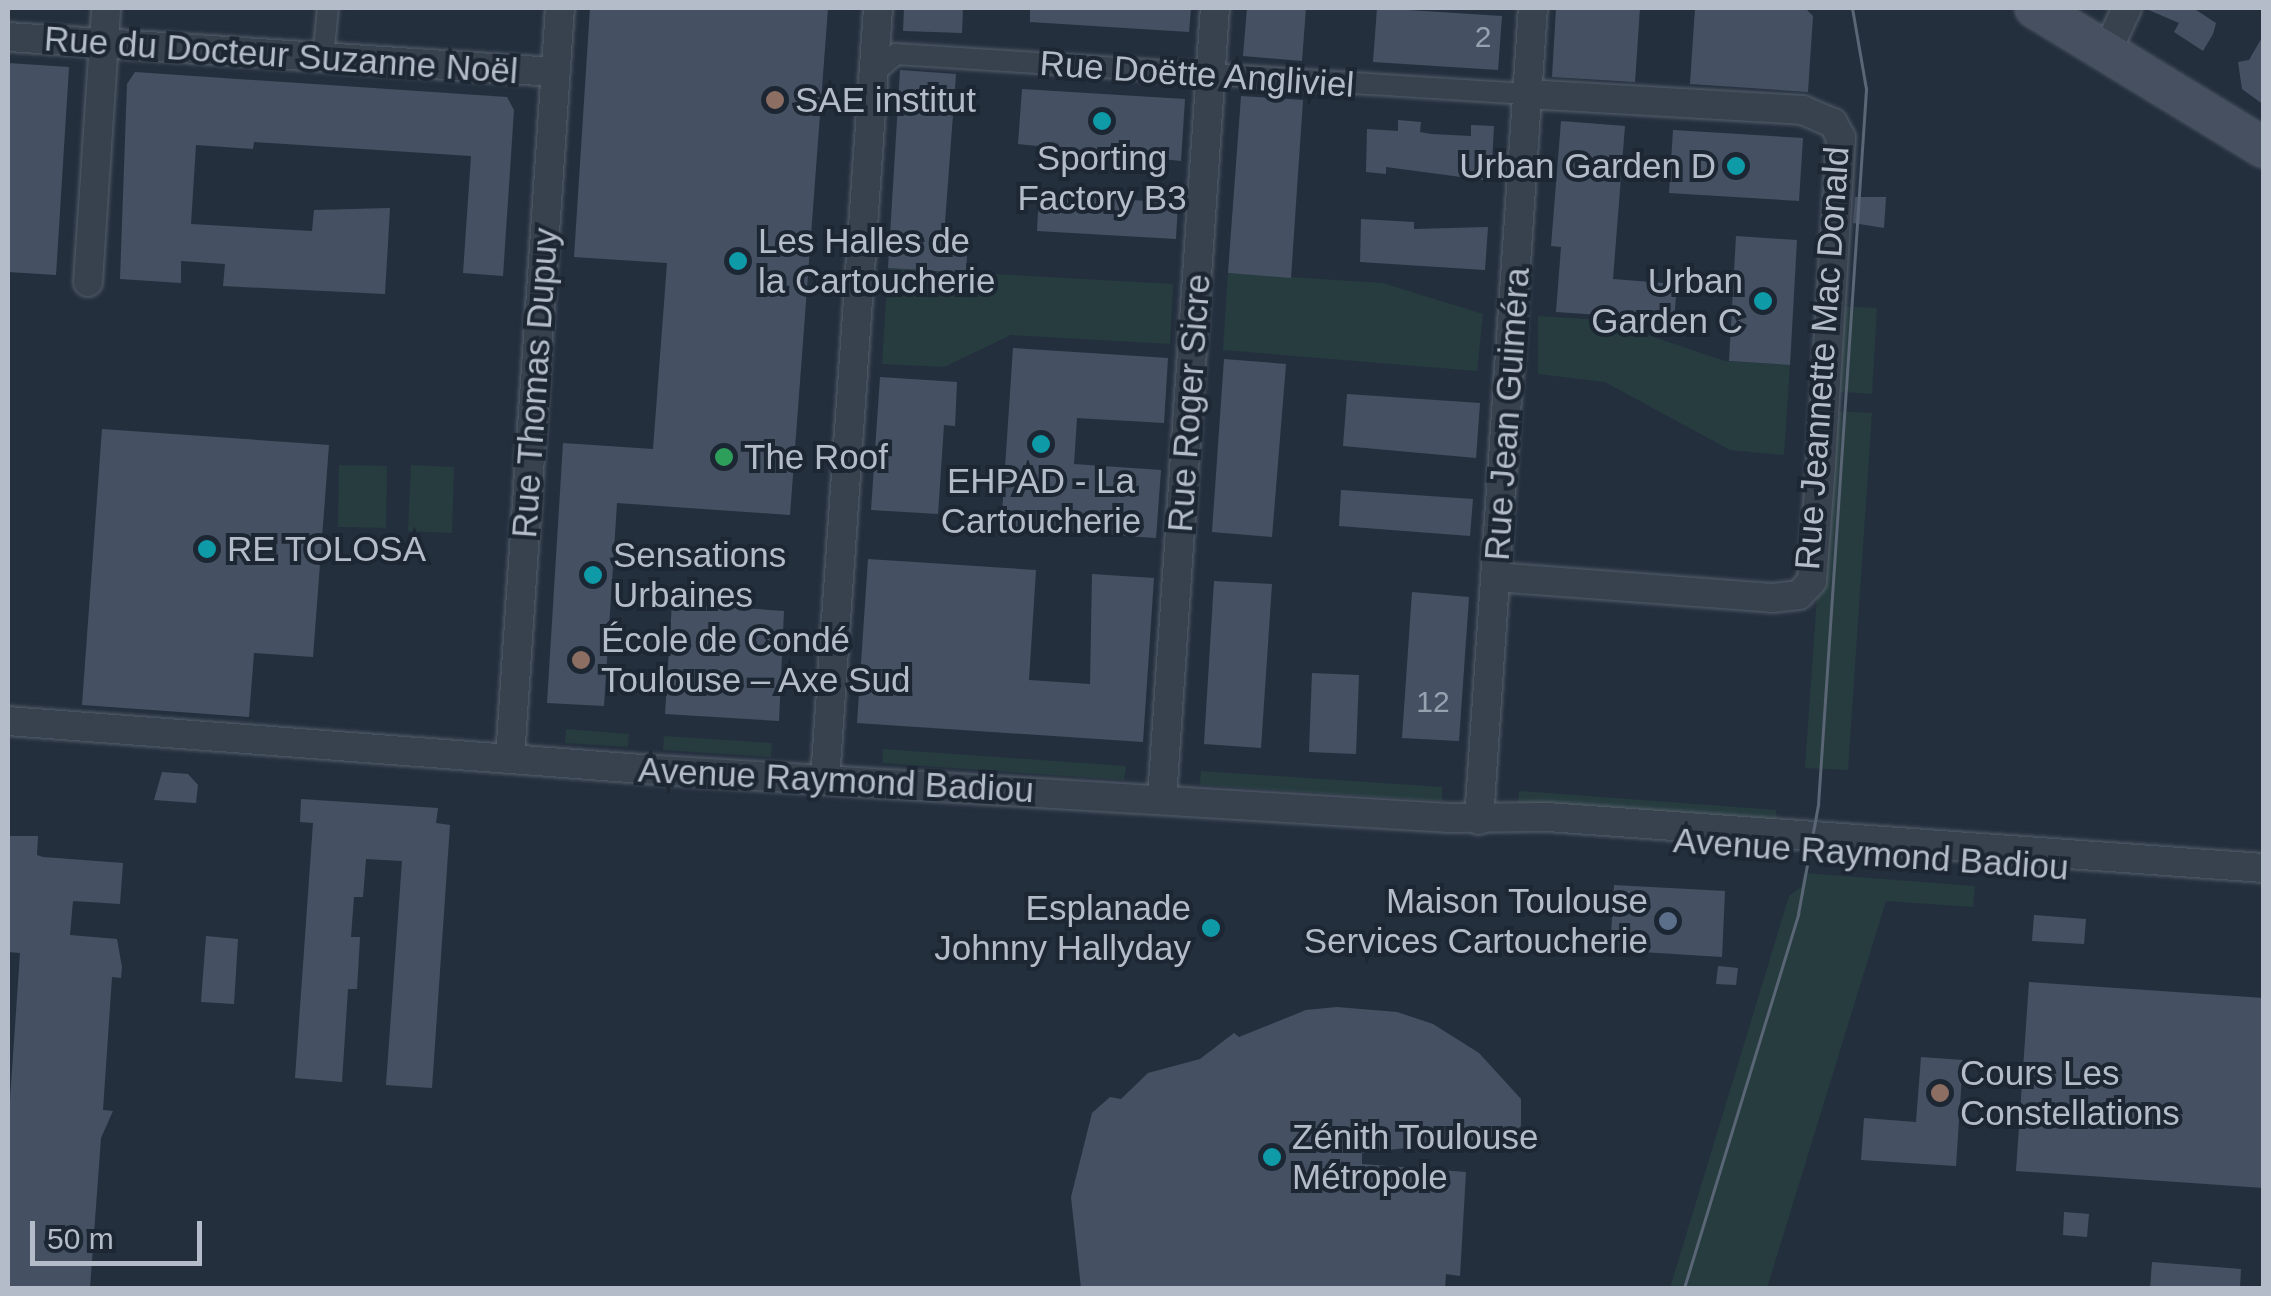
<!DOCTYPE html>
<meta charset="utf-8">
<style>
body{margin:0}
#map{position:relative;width:2271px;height:1296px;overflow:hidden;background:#242f3e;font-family:Helvetica,sans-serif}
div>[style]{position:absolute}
.green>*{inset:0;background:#263c3f}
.building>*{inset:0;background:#455162}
.roads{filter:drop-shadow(0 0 2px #565f6c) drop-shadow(0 0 2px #565f6c)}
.pedestrian>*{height:20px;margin:-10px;padding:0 10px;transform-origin:10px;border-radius:10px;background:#38414e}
.minor>*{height:28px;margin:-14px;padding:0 14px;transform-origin:14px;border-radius:14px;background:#38414e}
.secondary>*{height:38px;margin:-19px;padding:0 19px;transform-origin:19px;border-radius:19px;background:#465061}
.tram>*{height:2.5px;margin:-1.25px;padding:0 1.25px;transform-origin:1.25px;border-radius:1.25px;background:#5a6575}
.dots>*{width:28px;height:28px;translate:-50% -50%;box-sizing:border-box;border:5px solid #1d2633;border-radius:50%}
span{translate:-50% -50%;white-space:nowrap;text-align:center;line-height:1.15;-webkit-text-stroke:8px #1d2633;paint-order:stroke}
.number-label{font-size:30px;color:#98a1af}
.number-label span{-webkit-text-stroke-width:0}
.street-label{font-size:35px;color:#b4bcc9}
.poi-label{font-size:35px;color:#b4bcc9}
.left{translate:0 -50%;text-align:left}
.right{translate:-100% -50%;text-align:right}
.frame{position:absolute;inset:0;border:10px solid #b4bcc9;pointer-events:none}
.scale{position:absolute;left:30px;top:1221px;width:172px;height:45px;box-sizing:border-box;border:5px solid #b4bcc9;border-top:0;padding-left:12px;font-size:30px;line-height:35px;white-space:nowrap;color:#b4bcc9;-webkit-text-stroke:8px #1d2633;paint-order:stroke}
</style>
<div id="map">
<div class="green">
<i style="clip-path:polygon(888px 268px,1173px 284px,1170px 344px,1011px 335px,944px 367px,882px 364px)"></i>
<i style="clip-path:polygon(1228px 273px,1383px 283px,1483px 314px,1477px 371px,1223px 350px)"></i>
<i style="clip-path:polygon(1837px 306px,1877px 308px,1872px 394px,1831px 391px)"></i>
<i style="clip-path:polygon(1538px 316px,1603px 320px,1725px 361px,1790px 365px,1784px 455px,1730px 450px,1605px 382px,1538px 374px)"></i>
<i style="clip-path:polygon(1830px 411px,1872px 413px,1848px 770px,1805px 768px)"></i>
<i style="clip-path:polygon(339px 465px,387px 466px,386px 528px,338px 527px)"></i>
<i style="clip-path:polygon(411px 465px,454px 467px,452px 533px,408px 531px)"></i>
<i style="clip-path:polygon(566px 729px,629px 734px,628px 747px,565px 743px)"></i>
<i style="clip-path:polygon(664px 736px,772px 743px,771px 757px,663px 750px)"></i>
<i style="clip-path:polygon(883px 749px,1126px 766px,1124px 780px,882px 763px)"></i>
<i style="clip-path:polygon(1201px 771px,1442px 787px,1442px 801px,1200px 785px)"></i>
<i style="clip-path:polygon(1519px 791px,1776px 810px,1776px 825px,1518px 808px)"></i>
<i style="clip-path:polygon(1804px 873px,1975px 886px,1973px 907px,1886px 901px,1767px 1288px,1670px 1288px,1789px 896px,1801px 887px)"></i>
</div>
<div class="building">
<i style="clip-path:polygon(590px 8px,828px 8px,790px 515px,617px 503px,604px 706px,547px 703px,563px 443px,653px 449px,667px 263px,574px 257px)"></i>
<i style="clip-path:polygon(904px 8px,963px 8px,962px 33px,903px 31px)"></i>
<i style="clip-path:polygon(1030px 8px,1191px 8px,1189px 32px,1030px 22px)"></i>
<i style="clip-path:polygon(1247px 8px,1306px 8px,1302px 61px,1243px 56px)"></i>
<i style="clip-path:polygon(1377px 8px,1502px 16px,1498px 70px,1373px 62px)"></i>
<i style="clip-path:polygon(1556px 8px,1640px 8px,1635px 82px,1552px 77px)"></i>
<i style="clip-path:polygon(1695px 8px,1805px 8px,1813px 16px,1808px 92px,1690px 84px)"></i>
<i style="clip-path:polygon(2144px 8px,2193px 8px,2216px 23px,2213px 34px,2203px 51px,2174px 32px,2179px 23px)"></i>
<i style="clip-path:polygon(2264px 34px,2264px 105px,2242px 89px,2238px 62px,2249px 60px)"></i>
<i style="clip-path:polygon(8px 63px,69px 67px,56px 275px,8px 272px)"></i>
<i style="clip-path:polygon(900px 70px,956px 74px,944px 236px,968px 237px,966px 273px,888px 268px)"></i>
<i style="clip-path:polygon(135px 72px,507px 97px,514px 110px,503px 276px,463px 273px,471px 156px,254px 142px,253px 149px,196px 145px,191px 224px,312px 231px,314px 210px,390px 208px,385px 294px,223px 286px,225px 264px,181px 261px,181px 283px,120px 279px,127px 84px)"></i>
<i style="clip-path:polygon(1022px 89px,1185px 99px,1181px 161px,1018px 144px)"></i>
<i style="clip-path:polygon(1241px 96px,1303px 100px,1291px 278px,1228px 273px)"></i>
<i style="clip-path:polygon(1398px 120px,1421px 122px,1420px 132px,1431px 134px,1471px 136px,1471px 125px,1494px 126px,1491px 181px,1386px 167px,1386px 174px,1366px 172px,1367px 129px,1398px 131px)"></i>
<i style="clip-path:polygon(1561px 121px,1625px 126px,1613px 279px,1677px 284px,1674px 320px,1556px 312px,1561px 247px,1551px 246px)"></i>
<i style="clip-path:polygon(1673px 130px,1803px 138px,1799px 201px,1669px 193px)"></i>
<i style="clip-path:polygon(1039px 194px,1178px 203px,1176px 239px,1037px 231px)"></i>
<i style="clip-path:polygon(1855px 197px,1886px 197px,1884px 228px,1853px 223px)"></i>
<i style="clip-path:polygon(1361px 219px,1414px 222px,1414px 229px,1488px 227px,1485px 270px,1360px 262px)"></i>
<i style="clip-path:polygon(1736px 236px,1797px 240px,1790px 365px,1729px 361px)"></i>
<i style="clip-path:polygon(1013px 348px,1168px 358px,1164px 423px,1077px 418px,1074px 464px,1161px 470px,1156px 538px,1001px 528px)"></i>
<i style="clip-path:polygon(1224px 359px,1286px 364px,1272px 537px,1212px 532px)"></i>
<i style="clip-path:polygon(880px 377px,957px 382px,955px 426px,944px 425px,938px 514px,871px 510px)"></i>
<i style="clip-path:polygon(1347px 394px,1480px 403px,1476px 458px,1343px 446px)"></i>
<i style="clip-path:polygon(102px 429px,329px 445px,313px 657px,254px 653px,249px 717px,82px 705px)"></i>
<i style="clip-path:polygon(1341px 490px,1473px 499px,1470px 536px,1339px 526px)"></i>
<i style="clip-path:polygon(868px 559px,1036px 570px,1029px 680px,1090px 684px,1092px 574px,1154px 578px,1143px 742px,857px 723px)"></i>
<i style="clip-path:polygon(1214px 581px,1272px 584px,1261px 748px,1204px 744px)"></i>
<i style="clip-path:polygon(1412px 592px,1469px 597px,1459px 741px,1402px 738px)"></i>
<i style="clip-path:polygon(672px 603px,784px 611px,779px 721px,665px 714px)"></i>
<i style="clip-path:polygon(1312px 673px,1359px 675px,1356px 754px,1309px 752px)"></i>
<i style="clip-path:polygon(162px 772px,188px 774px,198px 785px,196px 803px,154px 800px)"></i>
<i style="clip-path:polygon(301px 799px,438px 808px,436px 823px,450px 825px,432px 1088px,386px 1085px,402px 861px,366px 859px,363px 897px,354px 897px,351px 937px,360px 937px,357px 989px,348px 989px,342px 1082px,295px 1078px,313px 823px,300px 822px)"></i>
<i style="clip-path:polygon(8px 836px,38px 836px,37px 855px,43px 857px,123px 863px,120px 904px,73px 901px,70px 935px,117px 939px,122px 967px,121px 978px,112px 977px,103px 1110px,113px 1111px,101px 1138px,90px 1288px,8px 1288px,8px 1129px,20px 953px,8px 952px)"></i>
<i style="clip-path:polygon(1614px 885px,1725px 891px,1722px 957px,1610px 950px)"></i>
<i style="clip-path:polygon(2034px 915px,2086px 919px,2084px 944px,2032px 941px)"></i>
<i style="clip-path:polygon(206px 936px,238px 939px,234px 1004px,201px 1002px)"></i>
<i style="clip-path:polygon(1718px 966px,1738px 968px,1736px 985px,1716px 984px)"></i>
<i style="clip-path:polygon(2029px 982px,2264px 998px,2264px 1188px,2016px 1171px)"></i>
<i style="clip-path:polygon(1337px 1007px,1397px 1012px,1433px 1024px,1479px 1053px,1521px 1099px,1521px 1126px,1510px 1136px,1362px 1153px,1362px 1164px,1466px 1172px,1460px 1276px,1446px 1274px,1445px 1288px,1081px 1288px,1071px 1197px,1092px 1113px,1110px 1097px,1121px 1099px,1148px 1073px,1200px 1059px,1234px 1033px,1239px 1037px,1306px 1010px)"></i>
<i style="clip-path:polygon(1921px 1057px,1963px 1060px,1956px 1166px,1861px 1160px,1864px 1118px,1916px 1122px)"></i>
<i style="clip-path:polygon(2064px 1212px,2089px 1214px,2087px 1237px,2063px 1235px)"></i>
<i style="clip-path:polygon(2152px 1262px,2241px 1269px,2240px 1288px,2150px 1288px)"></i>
</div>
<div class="roads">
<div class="pedestrian">
<i style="left:323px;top:58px;width:50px;rotate:-84.3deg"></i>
<i style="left:874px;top:73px;width:29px;rotate:-41deg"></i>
<i style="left:896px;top:54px;width:632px;rotate:3.63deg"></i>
</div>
<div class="minor">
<i style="left:8px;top:37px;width:548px;rotate:3.66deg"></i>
<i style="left:2108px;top:49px;width:45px;rotate:-65.1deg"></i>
<i style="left:88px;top:282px;width:275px;rotate:-86.2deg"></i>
<i style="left:1495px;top:577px;width:278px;rotate:4.3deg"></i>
<i style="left:1772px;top:598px;width:27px;rotate:-6deg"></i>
<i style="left:1799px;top:595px;width:19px;rotate:-47deg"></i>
<i style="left:1812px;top:581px;width:117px;rotate:-85.6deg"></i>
<i style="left:1821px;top:464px;width:327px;rotate:-86.5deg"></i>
<i style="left:1841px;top:138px;width:17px;rotate:-118deg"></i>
<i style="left:1833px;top:123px;width:33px;rotate:-157deg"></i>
<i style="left:1803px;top:110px;width:276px;rotate:-176.7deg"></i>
<i style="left:8px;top:721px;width:636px;rotate:4.33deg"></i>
<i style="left:642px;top:769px;width:809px;rotate:3.47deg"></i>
<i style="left:1450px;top:818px;width:97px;rotate:-0.6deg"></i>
<i style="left:1547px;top:817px;width:719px;rotate:4.07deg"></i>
<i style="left:510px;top:758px;width:752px;rotate:-86.19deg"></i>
<i style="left:825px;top:780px;width:774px;rotate:-86.07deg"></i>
<i style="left:1162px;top:799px;width:793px;rotate:-86.17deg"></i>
<i style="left:1479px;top:820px;width:814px;rotate:-86.2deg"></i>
</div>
<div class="secondary">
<i style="left:2035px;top:8px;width:268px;rotate:31.4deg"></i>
</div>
</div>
<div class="tram">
<i style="left:1684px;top:1288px;width:391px;rotate:-73deg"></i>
<i style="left:1798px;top:914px;width:111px;rotate:-79.6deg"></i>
<i style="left:1818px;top:805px;width:718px;rotate:-86.16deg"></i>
<i style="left:1866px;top:89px;width:82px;rotate:-99.8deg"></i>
</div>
<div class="dots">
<i style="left:775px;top:100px;background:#8d6e63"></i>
<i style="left:1102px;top:121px;background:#0f9aa8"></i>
<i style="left:1736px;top:166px;background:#0f9aa8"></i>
<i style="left:738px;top:261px;background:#0f9aa8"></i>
<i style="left:1763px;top:301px;background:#0f9aa8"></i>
<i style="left:1041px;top:444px;background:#0f9aa8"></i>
<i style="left:724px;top:457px;background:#2e9e5b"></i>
<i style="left:207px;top:549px;background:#0f9aa8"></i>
<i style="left:593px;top:575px;background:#0f9aa8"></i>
<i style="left:581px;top:660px;background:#8d6e63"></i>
<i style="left:1668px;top:921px;background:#5c6f8a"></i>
<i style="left:1211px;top:928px;background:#0f9aa8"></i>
<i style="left:1940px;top:1093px;background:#8d6e63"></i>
<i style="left:1272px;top:1157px;background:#0f9aa8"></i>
</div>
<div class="number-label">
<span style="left:1483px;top:37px">2</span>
<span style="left:1433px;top:702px">12</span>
</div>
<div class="street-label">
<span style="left:281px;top:55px;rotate:4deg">Rue du Docteur Suzanne Noël</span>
<span style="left:1197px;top:74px;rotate:4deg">Rue Doëtte Angliviel</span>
<span style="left:1822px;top:358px;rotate:-86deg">Rue Jeannette Mac Donald</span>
<span style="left:535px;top:383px;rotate:-86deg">Rue Thomas Dupuy</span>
<span style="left:1189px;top:403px;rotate:-86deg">Rue Roger Sicre</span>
<span style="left:1507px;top:414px;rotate:-86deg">Rue Jean Guiméra</span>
<span style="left:836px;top:780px;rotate:3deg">Avenue Raymond Badiou</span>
<span style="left:1871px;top:854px;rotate:4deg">Avenue Raymond Badiou</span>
</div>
<div class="poi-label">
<span class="left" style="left:795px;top:100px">SAE institut</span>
<span style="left:1102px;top:178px">Sporting<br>Factory B3</span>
<span class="right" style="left:1716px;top:166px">Urban Garden D</span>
<span class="left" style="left:758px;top:261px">Les Halles de<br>la Cartoucherie</span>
<span class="right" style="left:1743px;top:301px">Urban<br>Garden C</span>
<span class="left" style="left:744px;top:457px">The Roof</span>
<span style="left:1041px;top:501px">EHPAD - La<br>Cartoucherie</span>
<span class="left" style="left:227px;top:549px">RE TOLOSA</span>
<span class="left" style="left:613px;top:575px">Sensations<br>Urbaines</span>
<span class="left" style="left:601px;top:660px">École de Condé<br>Toulouse – Axe Sud</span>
<span class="right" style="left:1648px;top:921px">Maison Toulouse<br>Services Cartoucherie</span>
<span class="right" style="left:1191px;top:928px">Esplanade<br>Johnny Hallyday</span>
<span class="left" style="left:1960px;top:1093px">Cours Les<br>Constellations</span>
<span class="left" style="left:1292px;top:1157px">Zénith Toulouse<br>Métropole</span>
</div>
<div class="frame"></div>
<div class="scale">50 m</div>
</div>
